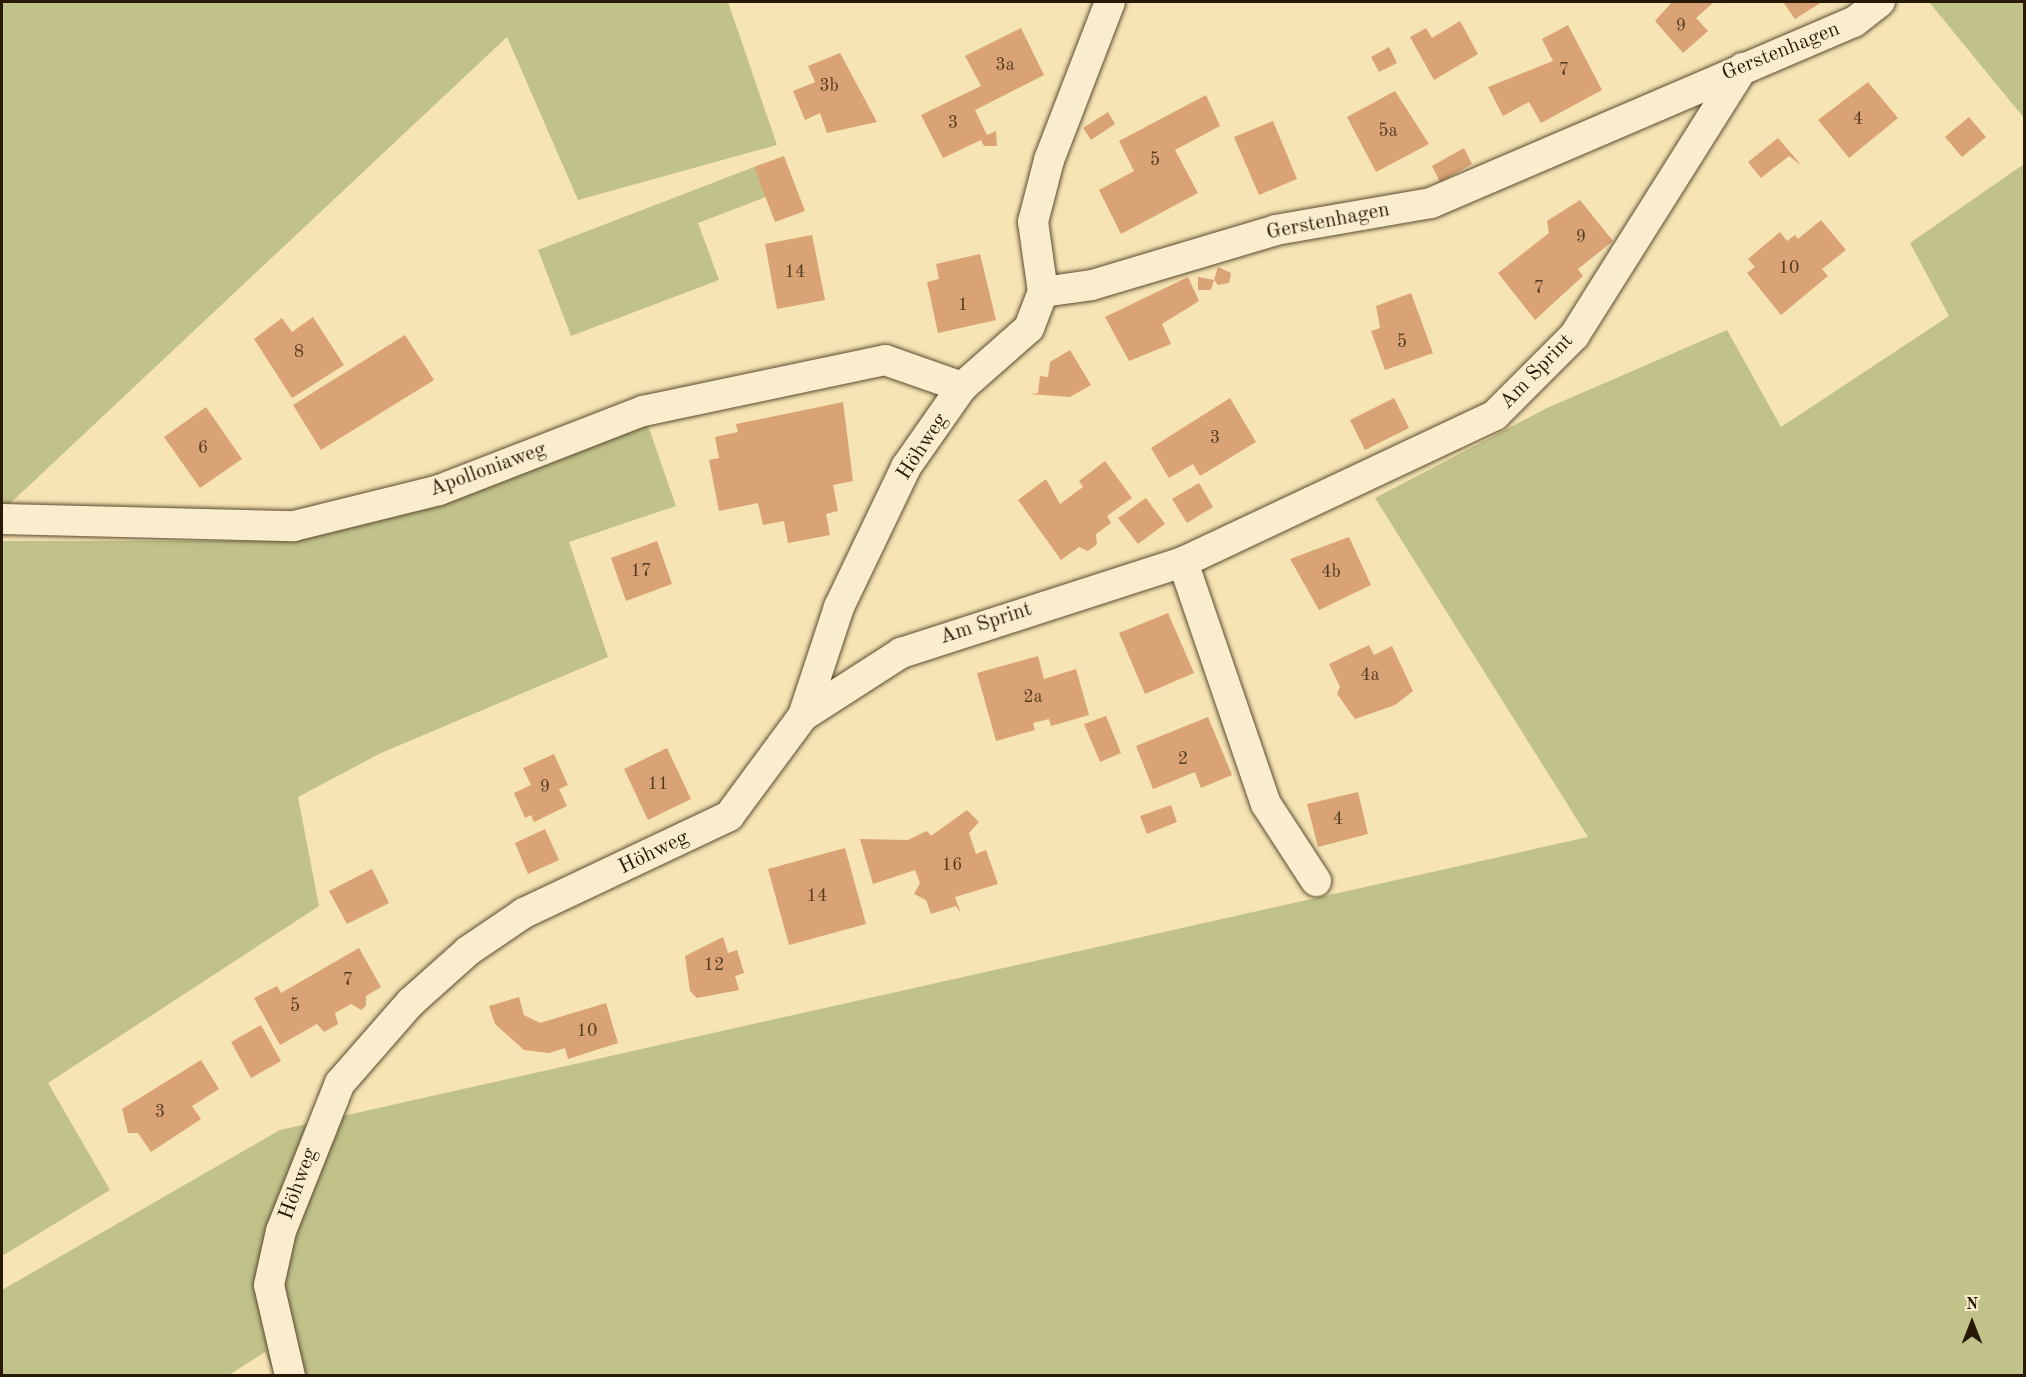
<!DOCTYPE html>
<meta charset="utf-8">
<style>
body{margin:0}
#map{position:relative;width:2026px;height:1377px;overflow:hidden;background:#f7e4b4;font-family:"Old Standard TT",serif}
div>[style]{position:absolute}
.green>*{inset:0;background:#c1c28a}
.building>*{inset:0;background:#d9a375}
.roads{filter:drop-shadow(0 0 2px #5b4c31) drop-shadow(0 0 2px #5b4c31)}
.minor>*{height:30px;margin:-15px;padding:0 15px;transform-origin:15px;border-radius:15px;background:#faedce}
span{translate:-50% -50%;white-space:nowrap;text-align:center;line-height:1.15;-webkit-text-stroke:6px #faedce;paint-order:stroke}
.number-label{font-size:18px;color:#543c21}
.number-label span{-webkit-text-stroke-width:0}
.street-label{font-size:21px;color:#271905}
.frame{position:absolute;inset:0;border:3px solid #271905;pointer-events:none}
.north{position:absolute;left:1942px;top:1293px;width:60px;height:60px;-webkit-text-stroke:4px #faedce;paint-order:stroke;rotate:0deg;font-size:16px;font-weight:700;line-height:24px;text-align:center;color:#271905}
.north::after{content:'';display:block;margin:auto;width:21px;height:27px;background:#271905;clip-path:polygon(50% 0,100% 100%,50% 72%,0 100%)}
</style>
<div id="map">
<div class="green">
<i style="clip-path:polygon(2px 2px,728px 2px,777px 145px,578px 200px,507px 37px,2px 511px)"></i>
<i style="clip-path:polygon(1929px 2px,2024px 2px,2024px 118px)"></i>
<i style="clip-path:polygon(2024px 164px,2024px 1375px,275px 1376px,265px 1352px,229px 1375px,2px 1376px,2px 1290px,280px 1130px,1588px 837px,1375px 498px,1547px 408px,1727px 330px,1781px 427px,1949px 316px,1910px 243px)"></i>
<i style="clip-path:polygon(754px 167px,766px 197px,698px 223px,719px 280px,571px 336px,538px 250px)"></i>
<i style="clip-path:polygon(643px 411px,676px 506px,569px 542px,608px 657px,381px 753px,298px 797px,319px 906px,48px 1083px,110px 1190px,2px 1256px,2px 541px,284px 541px)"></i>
</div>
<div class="building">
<i style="clip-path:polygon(1672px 2px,1714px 2px,1696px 18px,1708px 31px,1683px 53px,1655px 21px)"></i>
<i style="clip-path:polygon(1783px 2px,1822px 2px,1795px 19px)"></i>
<i style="clip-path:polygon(1460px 21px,1478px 54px,1434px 80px,1410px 37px,1426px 28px,1432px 38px)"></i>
<i style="clip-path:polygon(1568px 25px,1602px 90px,1541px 123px,1529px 102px,1503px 116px,1488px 87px,1553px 61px,1542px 39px)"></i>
<i style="clip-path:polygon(1021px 28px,1044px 75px,975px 110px,987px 135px,996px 131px,997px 146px,984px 146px,981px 140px,943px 158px,921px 115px,981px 86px,965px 56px)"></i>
<i style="clip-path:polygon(1389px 47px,1397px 63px,1379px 72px,1371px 57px)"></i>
<i style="clip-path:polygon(840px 53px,877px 122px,827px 133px,820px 113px,805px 120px,793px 91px,815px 82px,808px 66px)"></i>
<i style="clip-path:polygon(1868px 82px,1898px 118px,1849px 158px,1818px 120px)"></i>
<i style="clip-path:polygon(1395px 91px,1429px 144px,1376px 172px,1347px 117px)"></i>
<i style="clip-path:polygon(1206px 95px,1220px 126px,1175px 150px,1198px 193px,1121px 234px,1099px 190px,1134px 171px,1119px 141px)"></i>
<i style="clip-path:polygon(1108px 112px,1115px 124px,1091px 140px,1083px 128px)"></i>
<i style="clip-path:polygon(1969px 117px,1986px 137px,1962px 157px,1945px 137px)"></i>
<i style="clip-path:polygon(1273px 121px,1297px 179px,1259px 195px,1234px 137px)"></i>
<i style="clip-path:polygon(1778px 138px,1802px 166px,1789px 156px,1761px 178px,1748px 162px)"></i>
<i style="clip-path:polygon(1464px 148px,1472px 164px,1440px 182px,1432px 166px)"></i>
<i style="clip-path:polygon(784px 156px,805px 211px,775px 222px,754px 167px)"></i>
<i style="clip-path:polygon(1580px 200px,1613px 241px,1578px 269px,1583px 276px,1535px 320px,1498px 273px,1549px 233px,1547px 221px)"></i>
<i style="clip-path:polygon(1821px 220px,1846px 250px,1822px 269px,1828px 276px,1781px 315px,1747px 273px,1755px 267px,1748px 259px,1780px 232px,1787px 241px,1795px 235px,1798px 239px)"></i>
<i style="clip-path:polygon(812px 235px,825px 300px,777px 309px,765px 244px)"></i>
<i style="clip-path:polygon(980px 254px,996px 320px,938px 333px,927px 282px,939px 279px,936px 264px)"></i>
<i style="clip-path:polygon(1218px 267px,1231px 273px,1229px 283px,1218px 285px,1214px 280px,1211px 290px,1198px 290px,1198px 277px,1214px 280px)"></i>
<i style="clip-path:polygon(1188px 277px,1199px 301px,1162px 324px,1171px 344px,1129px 361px,1105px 317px)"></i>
<i style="clip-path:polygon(1411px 293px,1433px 353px,1385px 370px,1371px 331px,1380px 328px,1376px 306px)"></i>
<i style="clip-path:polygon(313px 317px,344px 365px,292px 398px,254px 339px,282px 318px,292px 332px)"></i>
<i style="clip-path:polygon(405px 335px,434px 380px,321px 450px,293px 405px)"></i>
<i style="clip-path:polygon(1070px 350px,1091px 385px,1070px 397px,1030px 394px,1038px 393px,1040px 376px,1048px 377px,1050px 362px)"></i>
<i style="clip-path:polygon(1230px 398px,1256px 442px,1200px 476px,1193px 464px,1169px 478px,1151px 448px)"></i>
<i style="clip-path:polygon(1394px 398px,1409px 428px,1365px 450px,1350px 420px)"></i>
<i style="clip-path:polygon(843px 402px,853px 481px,833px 485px,838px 511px,826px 514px,830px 535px,788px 543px,784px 521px,763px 525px,758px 503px,719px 511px,709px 460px,719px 458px,715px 437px,738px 432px,736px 424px)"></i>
<i style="clip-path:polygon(206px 407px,242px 459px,200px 488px,164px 437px)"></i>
<i style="clip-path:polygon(1105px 461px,1132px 498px,1107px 516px,1111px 523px,1096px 534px,1097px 544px,1088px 551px,1079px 547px,1061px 560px,1018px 500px,1046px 479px,1060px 504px,1083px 487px,1079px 481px)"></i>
<i style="clip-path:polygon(1199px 483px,1213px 507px,1187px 523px,1172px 499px)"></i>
<i style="clip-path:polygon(1146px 498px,1165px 524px,1138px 544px,1118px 518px)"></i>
<i style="clip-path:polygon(1349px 537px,1371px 585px,1319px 610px,1290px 559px)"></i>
<i style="clip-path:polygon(657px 541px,672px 584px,626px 601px,611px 558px)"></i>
<i style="clip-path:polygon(1168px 613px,1194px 673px,1145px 694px,1119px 633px)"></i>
<i style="clip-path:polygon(1369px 645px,1374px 655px,1392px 646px,1413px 691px,1395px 705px,1355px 719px,1337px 694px,1340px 687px,1329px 664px)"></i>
<i style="clip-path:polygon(1038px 656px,1044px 679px,1076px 669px,1089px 715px,1051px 726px,1049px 719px,1033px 723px,1035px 730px,996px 741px,977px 673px)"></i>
<i style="clip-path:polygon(1106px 716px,1121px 753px,1100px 762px,1084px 724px)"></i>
<i style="clip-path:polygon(1208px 717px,1232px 775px,1201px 788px,1195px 772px,1153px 789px,1136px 746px)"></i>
<i style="clip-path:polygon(667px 748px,691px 799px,648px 820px,624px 769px)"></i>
<i style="clip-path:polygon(554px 754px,568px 785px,559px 789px,567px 806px,534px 822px,531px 815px,525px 818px,514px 793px,531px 785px,523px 768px)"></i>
<i style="clip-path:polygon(1358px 792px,1368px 834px,1318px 847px,1307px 804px)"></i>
<i style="clip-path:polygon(1171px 805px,1177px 822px,1147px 834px,1140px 816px)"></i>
<i style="clip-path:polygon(967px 810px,979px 822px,969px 833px,976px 854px,986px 850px,998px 884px,955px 897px,961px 913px,956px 906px,931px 914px,926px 900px,914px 894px,920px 883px,915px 870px,873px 884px,860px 839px,908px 840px,927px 831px,931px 836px)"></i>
<i style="clip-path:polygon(545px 829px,559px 860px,528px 874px,515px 843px)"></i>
<i style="clip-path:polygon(845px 848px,866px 924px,789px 945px,768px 869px)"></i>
<i style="clip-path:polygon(372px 869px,389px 903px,347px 924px,329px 891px)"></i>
<i style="clip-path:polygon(723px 937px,728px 953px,737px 950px,744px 973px,735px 976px,739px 990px,697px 998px,690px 991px,685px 956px)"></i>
<i style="clip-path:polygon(359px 948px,381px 987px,366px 996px,366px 1006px,361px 1010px,351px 1004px,335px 1013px,338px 1024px,324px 1032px,317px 1024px,280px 1045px,254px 998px,277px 986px,281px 993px)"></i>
<i style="clip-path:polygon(519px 997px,524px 1015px,540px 1023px,606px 1003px,618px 1043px,568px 1059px,565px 1048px,549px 1053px,524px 1050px,495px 1024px,489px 1006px)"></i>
<i style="clip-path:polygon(261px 1025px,281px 1061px,251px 1078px,231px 1042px)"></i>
<i style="clip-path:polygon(201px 1060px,219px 1089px,192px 1106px,201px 1119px,151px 1152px,138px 1133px,128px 1133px,122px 1109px)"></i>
</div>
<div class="roads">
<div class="minor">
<i style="left:1043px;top:292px;width:49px;rotate:-8.1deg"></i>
<i style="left:1092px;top:285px;width:192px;rotate:-16.6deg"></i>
<i style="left:1276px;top:230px;width:157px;rotate:-9.9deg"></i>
<i style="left:1431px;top:203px;width:460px;rotate:-23.2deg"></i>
<i style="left:1854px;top:22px;width:33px;rotate:-38deg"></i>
<i style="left:1043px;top:292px;width:71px;rotate:-98.1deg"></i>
<i style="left:1033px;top:222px;width:64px;rotate:-75.5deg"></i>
<i style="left:1049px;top:160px;width:169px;rotate:-68.9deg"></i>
<i style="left:2px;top:519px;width:292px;rotate:1.4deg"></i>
<i style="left:294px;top:526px;width:149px;rotate:-13.9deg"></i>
<i style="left:439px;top:490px;width:219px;rotate:-21.2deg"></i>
<i style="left:643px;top:411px;width:247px;rotate:-11.9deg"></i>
<i style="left:885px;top:360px;width:82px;rotate:19.3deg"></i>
<i style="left:1183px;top:562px;width:256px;rotate:71.1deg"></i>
<i style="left:1266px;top:804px;width:92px;rotate:57deg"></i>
<i style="left:803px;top:716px;width:117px;rotate:-32.7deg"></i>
<i style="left:901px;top:653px;width:296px;rotate:-17.9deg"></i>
<i style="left:1183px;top:562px;width:345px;rotate:-25.2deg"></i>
<i style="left:1495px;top:415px;width:112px;rotate:-45deg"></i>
<i style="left:1574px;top:336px;width:317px;rotate:-57.8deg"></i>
<i style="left:290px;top:1376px;width:93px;rotate:-103deg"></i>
<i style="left:269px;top:1285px;width:55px;rotate:-77.5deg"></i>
<i style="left:281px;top:1231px;width:159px;rotate:-68.3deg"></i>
<i style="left:340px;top:1083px;width:108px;rotate:-48.8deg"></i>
<i style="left:411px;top:1002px;width:76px;rotate:-41.8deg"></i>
<i style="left:468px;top:951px;width:68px;rotate:-34.2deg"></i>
<i style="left:524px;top:913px;width:227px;rotate:-25.3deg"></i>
<i style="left:729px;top:816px;width:124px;rotate:-53.5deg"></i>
<i style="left:803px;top:716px;width:115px;rotate:-71.7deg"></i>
<i style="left:839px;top:607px;width:155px;rotate:-64.4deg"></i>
<i style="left:906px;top:467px;width:98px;rotate:-55deg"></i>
<i style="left:962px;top:387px;width:89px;rotate:-41.4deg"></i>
<i style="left:1029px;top:328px;width:39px;rotate:-69deg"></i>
</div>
</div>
<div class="number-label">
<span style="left:1681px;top:26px">9</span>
<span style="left:1005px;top:65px">3a</span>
<span style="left:1564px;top:70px">7</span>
<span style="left:829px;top:86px">3b</span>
<span style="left:1858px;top:119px">4</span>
<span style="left:953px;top:123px">3</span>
<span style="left:1388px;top:131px">5a</span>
<span style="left:1155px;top:160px">5</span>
<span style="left:1581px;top:237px">9</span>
<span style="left:1789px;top:268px">10</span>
<span style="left:795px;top:272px">14</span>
<span style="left:1539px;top:288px">7</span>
<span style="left:963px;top:305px">1</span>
<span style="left:1402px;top:342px">5</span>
<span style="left:299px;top:352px">8</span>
<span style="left:1215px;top:438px">3</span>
<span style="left:203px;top:448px">6</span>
<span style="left:641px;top:571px">17</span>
<span style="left:1331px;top:572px">4b</span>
<span style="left:1370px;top:675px">4a</span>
<span style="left:1033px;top:697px">2a</span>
<span style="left:1183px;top:759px">2</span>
<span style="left:658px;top:784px">11</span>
<span style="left:545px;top:787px">9</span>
<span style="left:1338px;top:819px">4</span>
<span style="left:952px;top:865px">16</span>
<span style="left:817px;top:896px">14</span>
<span style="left:714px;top:965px">12</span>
<span style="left:348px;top:980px">7</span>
<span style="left:295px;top:1006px">5</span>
<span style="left:587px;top:1031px">10</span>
<span style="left:160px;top:1112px">3</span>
</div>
<div class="street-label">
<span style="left:1781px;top:52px;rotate:-22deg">Gerstenhagen</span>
<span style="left:1328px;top:222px;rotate:-11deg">Gerstenhagen</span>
<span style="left:1537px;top:372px;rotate:-46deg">Am Sprint</span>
<span style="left:923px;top:447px;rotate:-57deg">Höhweg</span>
<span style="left:488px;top:470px;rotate:-20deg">Apolloniaweg</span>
<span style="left:986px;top:624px;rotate:-18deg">Am Sprint</span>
<span style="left:654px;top:853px;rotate:-26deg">Höhweg</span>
<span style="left:299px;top:1184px;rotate:-70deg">Höhweg</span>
</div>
<div class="frame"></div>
<div class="north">N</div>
</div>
